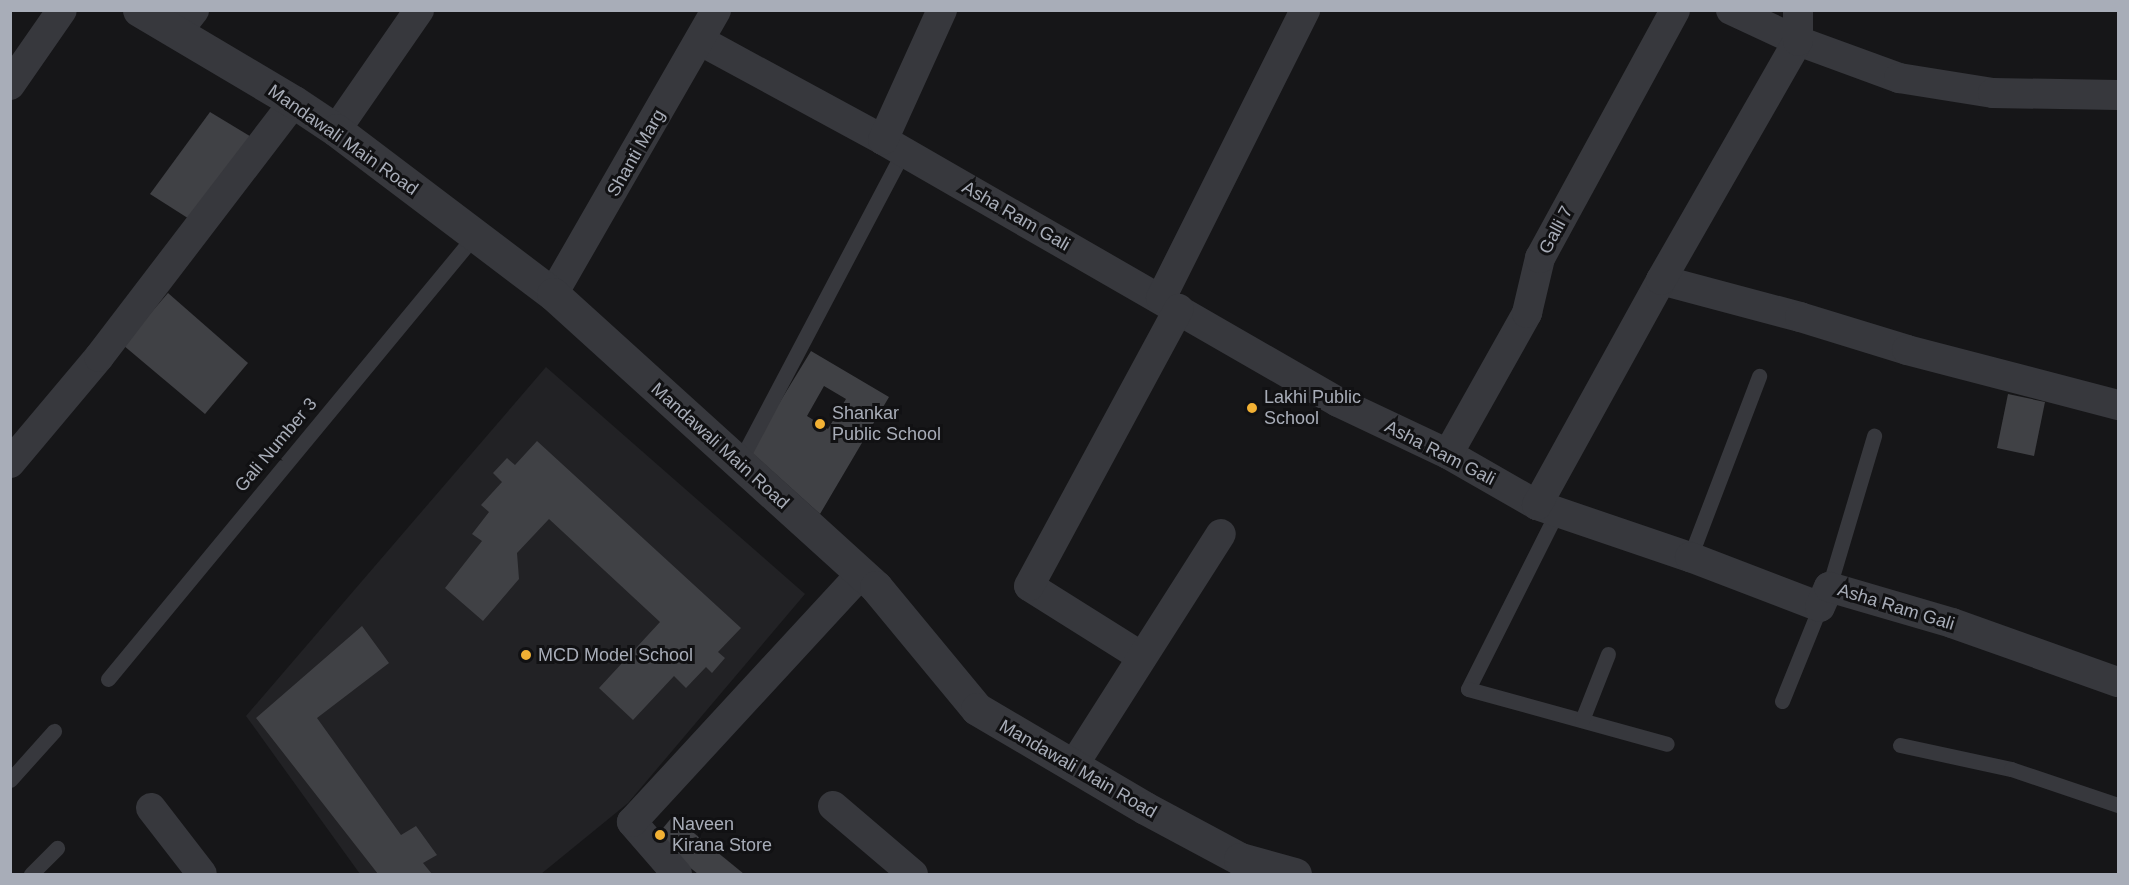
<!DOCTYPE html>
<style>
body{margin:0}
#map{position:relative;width:2129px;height:885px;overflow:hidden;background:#161618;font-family:Arial,sans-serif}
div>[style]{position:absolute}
.built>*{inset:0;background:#222225}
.building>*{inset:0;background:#404145}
.service>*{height:15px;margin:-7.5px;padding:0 7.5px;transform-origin:7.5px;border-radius:7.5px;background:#37383d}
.minor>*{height:30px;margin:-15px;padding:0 15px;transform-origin:15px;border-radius:15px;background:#37383d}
.tertiary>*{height:33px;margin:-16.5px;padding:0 16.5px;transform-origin:16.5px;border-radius:16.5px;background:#37383d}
.dots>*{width:16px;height:16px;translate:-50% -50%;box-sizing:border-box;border:3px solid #111113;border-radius:50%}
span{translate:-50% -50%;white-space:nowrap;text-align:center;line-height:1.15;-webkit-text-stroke:6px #111113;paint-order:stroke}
.street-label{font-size:18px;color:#a8adb8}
.poi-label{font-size:18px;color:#a8adb8}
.left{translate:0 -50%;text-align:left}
.frame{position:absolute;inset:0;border:12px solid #a8adb8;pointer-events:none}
</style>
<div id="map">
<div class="built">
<i style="clip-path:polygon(546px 367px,805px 594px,628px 803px,541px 874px,360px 874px,246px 716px)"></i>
</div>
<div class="building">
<i style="clip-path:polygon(210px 112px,253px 138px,194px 222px,150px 194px)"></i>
<i style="clip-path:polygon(168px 293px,248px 363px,205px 414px,123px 345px)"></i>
<i style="clip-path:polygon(evenodd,811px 351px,889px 397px,820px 514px,750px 451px,811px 351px,824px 386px,846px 399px,828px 429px,807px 416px,824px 386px)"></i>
<i style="clip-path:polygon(2008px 394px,2045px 402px,2034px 456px,1997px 448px)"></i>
<i style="clip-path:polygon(537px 441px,741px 628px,718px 652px,725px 658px,712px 673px,706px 667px,686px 688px,674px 676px,633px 720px,599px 688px,660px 622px,549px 519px,517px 553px,519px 579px,483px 621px,445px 588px,482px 541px,472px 534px,489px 512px,481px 505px,502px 482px,493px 473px,507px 458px,515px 465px)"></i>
<i style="clip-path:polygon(362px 626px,389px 663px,317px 718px,401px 835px,416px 826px,437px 855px,423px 863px,432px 874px,378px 874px,256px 718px)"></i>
<i style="clip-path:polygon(673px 816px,744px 874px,698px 874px,654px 839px)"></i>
</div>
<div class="service">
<i style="left:739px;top:463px;width:352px;rotate:-62.2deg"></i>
<i style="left:1557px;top:512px;width:198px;rotate:116.7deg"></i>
<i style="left:1468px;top:689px;width:206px;rotate:15.4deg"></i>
<i style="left:1690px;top:557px;width:194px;rotate:-69.1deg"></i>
<i style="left:1829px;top:587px;width:158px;rotate:-73.4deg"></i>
<i style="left:108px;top:679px;width:576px;rotate:-50.42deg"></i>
<i style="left:1782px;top:701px;width:101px;rotate:-68deg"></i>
<i style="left:1582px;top:720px;width:71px;rotate:-68.5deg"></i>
<i style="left:1900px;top:745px;width:114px;rotate:12.2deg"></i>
<i style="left:2011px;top:769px;width:113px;rotate:18.6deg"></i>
<i style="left:10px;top:780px;width:66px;rotate:-48.1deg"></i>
<i style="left:31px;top:874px;width:37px;rotate:-45deg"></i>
</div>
<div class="minor">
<i style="left:1731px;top:10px;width:74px;rotate:24.8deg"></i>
<i style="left:1798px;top:41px;width:108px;rotate:20.1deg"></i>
<i style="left:1899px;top:78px;width:95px;rotate:9.1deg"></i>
<i style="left:1993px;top:93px;width:125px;rotate:0.9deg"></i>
<i style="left:177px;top:32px;width:28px;rotate:-52deg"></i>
<i style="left:701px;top:41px;width:207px;rotate:28.5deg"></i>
<i style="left:883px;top:140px;width:525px;rotate:29.93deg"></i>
<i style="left:1338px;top:402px;width:122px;rotate:25.3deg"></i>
<i style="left:1448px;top:454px;width:103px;rotate:29.8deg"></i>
<i style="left:1537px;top:505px;width:162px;rotate:18.8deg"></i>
<i style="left:1690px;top:557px;width:139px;rotate:21deg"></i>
<i style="left:1820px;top:607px;width:22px;rotate:-66deg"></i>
<i style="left:1829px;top:587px;width:128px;rotate:16.3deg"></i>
<i style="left:1952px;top:623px;width:176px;rotate:19.6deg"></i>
<i style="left:10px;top:85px;width:91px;rotate:-55.3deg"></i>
<i style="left:336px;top:130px;width:146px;rotate:-55.3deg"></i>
<i style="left:883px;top:140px;width:143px;rotate:-65.6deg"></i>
<i style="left:1661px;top:280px;width:144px;rotate:14.9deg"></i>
<i style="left:1800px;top:317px;width:112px;rotate:17.1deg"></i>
<i style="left:1907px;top:350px;width:218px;rotate:14.6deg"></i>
<i style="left:553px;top:294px;width:327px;rotate:-60.1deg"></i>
<i style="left:1161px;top:298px;width:322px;rotate:-63.4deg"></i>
<i style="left:1448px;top:454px;width:162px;rotate:-60.7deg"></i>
<i style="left:1527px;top:313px;width:57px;rotate:-76.7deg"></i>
<i style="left:1540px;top:258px;width:282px;rotate:-61.4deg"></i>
<i style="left:10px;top:463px;width:138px;rotate:-50deg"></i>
<i style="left:99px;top:357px;width:321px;rotate:-52.6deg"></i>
<i style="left:1537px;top:505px;width:257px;rotate:-61.1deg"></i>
<i style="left:1661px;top:280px;width:275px;rotate:-60.2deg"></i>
<i style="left:1798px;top:41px;width:31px;rotate:-90deg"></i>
<i style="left:1142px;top:657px;width:133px;rotate:-147.9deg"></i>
<i style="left:1029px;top:586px;width:315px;rotate:-61.6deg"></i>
<i style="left:1073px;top:766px;width:275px;rotate:-57.5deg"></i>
<i style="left:833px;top:806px;width:105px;rotate:40.4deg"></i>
<i style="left:151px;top:808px;width:83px;rotate:52.3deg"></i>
<i style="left:677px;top:874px;width:69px;rotate:-130.9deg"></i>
<i style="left:632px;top:822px;width:338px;rotate:-47.3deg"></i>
</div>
<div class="tertiary">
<i style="left:139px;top:10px;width:180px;rotate:30.7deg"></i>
<i style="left:294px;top:102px;width:50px;rotate:33.7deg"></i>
<i style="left:336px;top:130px;width:272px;rotate:37.1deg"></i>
<i style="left:553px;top:294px;width:436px;rotate:42.2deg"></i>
<i style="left:876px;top:587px;width:158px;rotate:50.4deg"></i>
<i style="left:977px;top:709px;width:195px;rotate:30.5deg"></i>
<i style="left:1145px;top:808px;width:108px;rotate:28.2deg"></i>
<i style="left:1240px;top:859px;width:57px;rotate:15.3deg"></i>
</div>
<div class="dots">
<i style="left:1252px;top:408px;background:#f2b134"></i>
<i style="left:820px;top:424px;background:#f2b134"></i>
<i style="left:526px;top:655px;background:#f2b134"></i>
<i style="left:660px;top:835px;background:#f2b134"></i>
</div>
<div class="street-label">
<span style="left:343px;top:140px;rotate:35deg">Mandawali Main Road</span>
<span style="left:636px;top:153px;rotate:-60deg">Shanti Marg</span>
<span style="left:1016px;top:216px;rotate:30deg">Asha Ram Gali</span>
<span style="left:1556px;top:230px;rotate:-62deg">Galli 7</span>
<span style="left:276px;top:445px;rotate:-50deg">Gali Number 3</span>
<span style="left:720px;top:446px;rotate:42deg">Mandawali Main Road</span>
<span style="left:1440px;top:453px;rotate:27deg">Asha Ram Gali</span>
<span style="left:1896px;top:607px;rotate:17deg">Asha Ram Gali</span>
<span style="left:1078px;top:769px;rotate:30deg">Mandawali Main Road</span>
</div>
<div class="poi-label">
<span class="left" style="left:1264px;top:408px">Lakhi Public<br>School</span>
<span class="left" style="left:832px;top:424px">Shankar<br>Public School</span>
<span class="left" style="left:538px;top:655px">MCD Model School</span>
<span class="left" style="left:672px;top:835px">Naveen<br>Kirana Store</span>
</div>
<div class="frame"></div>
</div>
